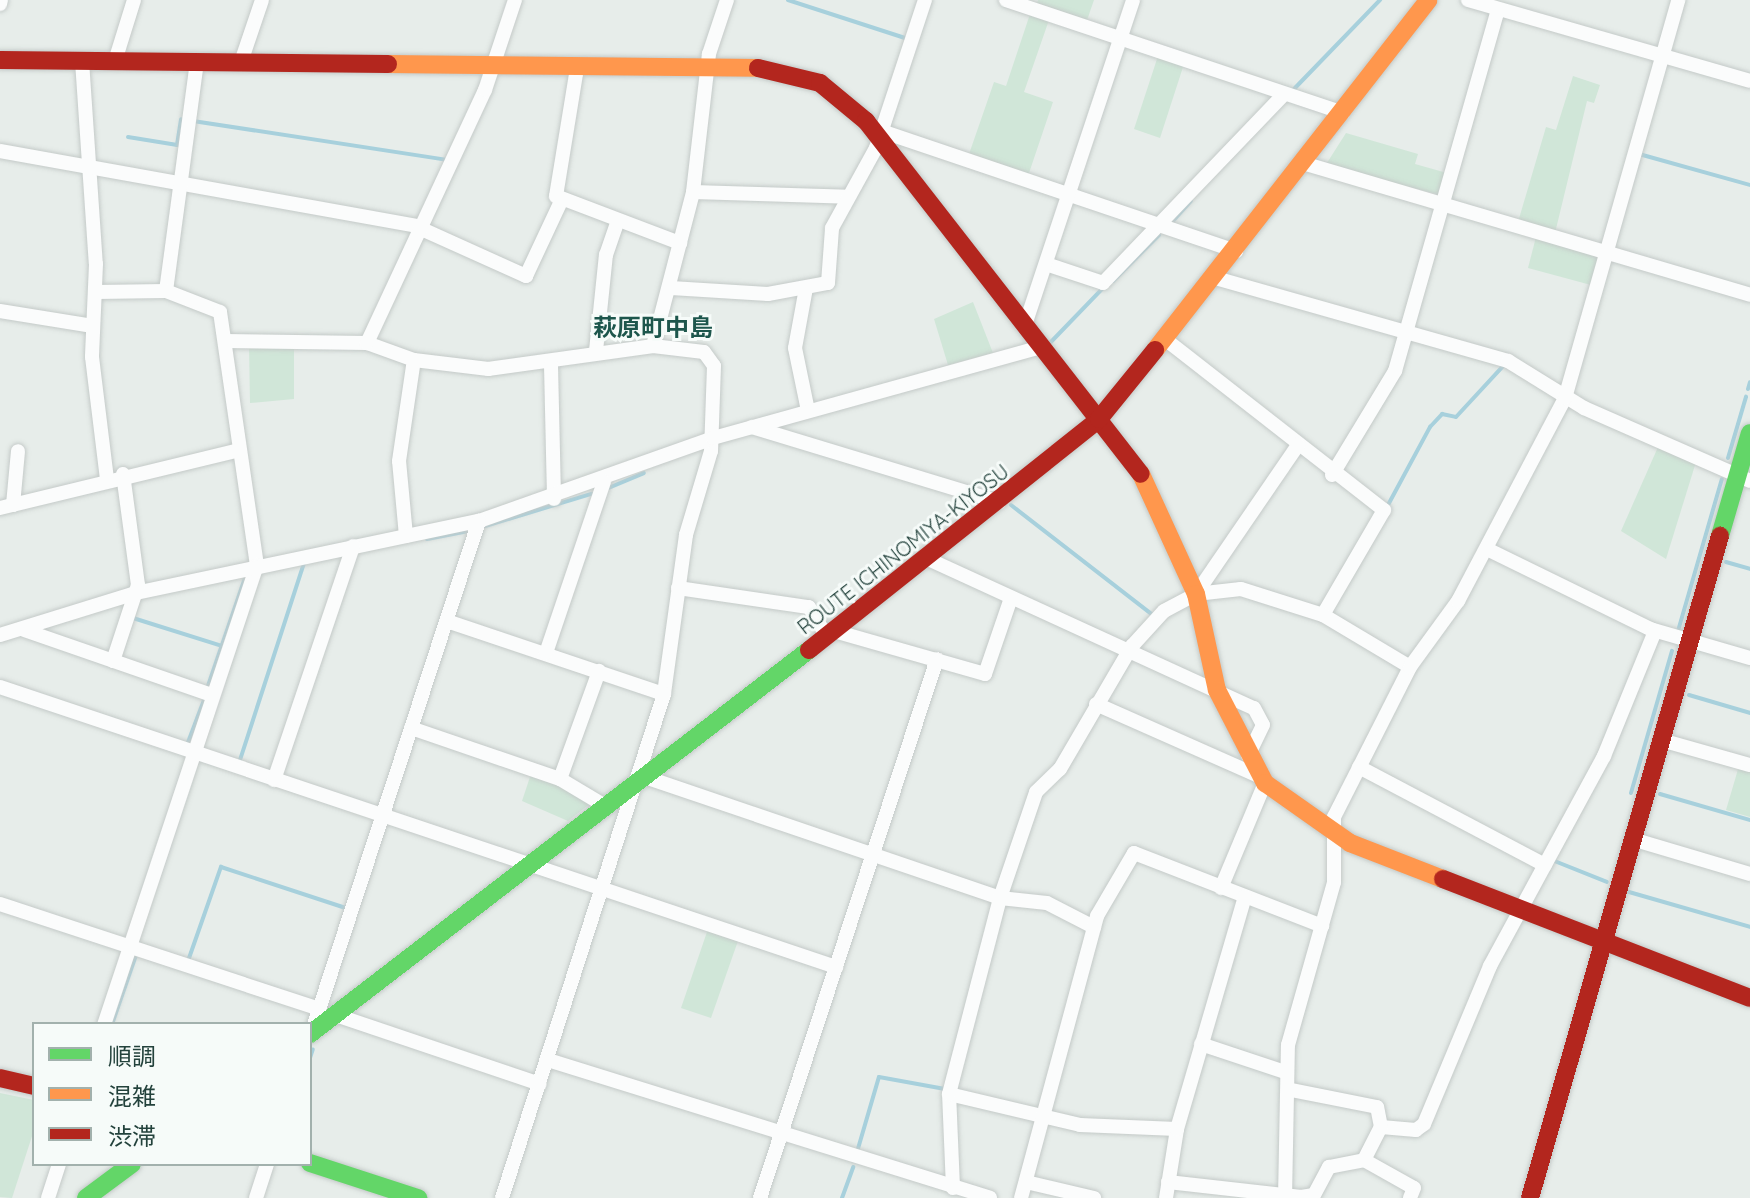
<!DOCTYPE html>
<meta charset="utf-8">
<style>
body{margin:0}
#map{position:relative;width:1750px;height:1198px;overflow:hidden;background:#e7edea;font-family:Quicksand,"Noto Sans JP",sans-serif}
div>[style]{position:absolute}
.green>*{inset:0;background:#d0e6d8}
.stream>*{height:4px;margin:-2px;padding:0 2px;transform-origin:2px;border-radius:2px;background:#a7d0dc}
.roads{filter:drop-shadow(0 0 2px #c4cac8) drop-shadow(0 0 2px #c4cac8)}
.street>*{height:14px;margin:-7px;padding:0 7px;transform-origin:7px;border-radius:7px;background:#fbfcfc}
.fast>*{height:18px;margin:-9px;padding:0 9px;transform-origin:9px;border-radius:9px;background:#63d668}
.slow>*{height:18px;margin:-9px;padding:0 9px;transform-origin:9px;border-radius:9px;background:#ff974d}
.jam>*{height:18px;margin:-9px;padding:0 9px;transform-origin:9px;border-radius:9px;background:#b3261e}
span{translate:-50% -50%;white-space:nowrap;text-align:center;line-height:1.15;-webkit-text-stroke:6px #f6fbf9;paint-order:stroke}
.street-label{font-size:20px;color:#23423c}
.quarter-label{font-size:24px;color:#1d564c;font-weight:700}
.legend{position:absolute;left:32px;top:1022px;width:280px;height:144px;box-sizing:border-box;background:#f6fbf9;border:2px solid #a2b1ad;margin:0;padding:10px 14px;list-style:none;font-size:24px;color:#23423c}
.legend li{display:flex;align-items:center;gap:16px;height:40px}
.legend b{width:40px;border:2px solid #a2b1ad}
</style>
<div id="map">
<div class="green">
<i style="clip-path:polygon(1038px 0,1094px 0,1086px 23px,1036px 6px)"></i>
<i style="clip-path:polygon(1030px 14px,1049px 20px,1024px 92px,1053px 102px,1028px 176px,968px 157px,994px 82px,1006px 86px)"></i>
<i style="clip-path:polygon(1158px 56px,1184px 64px,1160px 138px,1134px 129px)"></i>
<i style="clip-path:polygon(1573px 76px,1600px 85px,1594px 103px,1587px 101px,1555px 233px,1518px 222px,1546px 127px,1556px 130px)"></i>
<i style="clip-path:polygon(1346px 133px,1418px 154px,1415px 164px,1447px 173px,1441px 195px,1325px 166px)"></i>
<i style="clip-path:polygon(1536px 237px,1599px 257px,1591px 285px,1528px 268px)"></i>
<i style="clip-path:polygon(973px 302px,993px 353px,948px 365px,934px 319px)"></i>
<i style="clip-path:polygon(249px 344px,294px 345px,294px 399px,250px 403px)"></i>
<i style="clip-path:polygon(1658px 447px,1696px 462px,1666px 559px,1621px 531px)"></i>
<i style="clip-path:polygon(1739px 766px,1750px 770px,1750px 817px,1726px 810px)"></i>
<i style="clip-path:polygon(531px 774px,559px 784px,591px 803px,568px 821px,522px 801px)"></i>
<i style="clip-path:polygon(708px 929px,739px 938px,711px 1018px,681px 1008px)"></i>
<i style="clip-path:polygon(0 1093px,34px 1100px,34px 1130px,12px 1198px,0 1197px)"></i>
</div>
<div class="stream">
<i style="left:788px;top:0;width:123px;rotate:18deg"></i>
<i style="left:1294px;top:89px;width:124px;rotate:-46deg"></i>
<i style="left:193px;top:121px;width:257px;rotate:8.7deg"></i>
<i style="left:128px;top:137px;width:50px;rotate:9.3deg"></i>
<i style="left:177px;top:145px;width:26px;rotate:-81deg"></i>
<i style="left:1639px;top:154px;width:115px;rotate:15.6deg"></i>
<i style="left:1172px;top:222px;width:28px;rotate:-48deg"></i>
<i style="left:1113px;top:281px;width:65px;rotate:-45deg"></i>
<i style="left:1048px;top:345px;width:79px;rotate:-46deg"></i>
<i style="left:1748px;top:389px;width:7px;rotate:-74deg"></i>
<i style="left:1728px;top:458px;width:64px;rotate:-73.6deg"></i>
<i style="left:606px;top:489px;width:41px;rotate:-22.8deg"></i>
<i style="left:1011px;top:505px;width:180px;rotate:37.8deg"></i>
<i style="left:1388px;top:505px;width:89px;rotate:-61.7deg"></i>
<i style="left:1430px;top:427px;width:18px;rotate:-47deg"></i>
<i style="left:1442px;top:414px;width:14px;rotate:12deg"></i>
<i style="left:1456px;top:417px;width:69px;rotate:-47.3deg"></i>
<i style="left:485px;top:526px;width:111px;rotate:-16.8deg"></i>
<i style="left:427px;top:539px;width:42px;rotate:-11deg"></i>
<i style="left:1726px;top:562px;width:25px;rotate:16deg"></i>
<i style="left:133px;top:618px;width:93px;rotate:17.5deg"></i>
<i style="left:1678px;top:631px;width:158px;rotate:-73.9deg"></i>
<i style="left:208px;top:686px;width:114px;rotate:-71.1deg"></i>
<i style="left:1689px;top:695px;width:64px;rotate:16.4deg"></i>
<i style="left:187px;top:745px;width:48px;rotate:-69.3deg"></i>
<i style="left:239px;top:763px;width:210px;rotate:-72deg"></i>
<i style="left:1631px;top:793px;width:148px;rotate:-73.9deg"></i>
<i style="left:1660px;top:794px;width:94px;rotate:16.1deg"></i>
<i style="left:1552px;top:860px;width:59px;rotate:21.8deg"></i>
<i style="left:1629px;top:892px;width:126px;rotate:16.1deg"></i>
<i style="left:188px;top:961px;width:100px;rotate:-70.7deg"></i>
<i style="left:221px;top:867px;width:132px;rotate:18.2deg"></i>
<i style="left:112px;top:1024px;width:73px;rotate:-70.8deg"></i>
<i style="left:310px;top:1058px;width:9px;rotate:-72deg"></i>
<i style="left:857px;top:1152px;width:78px;rotate:-73.7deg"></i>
<i style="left:879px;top:1077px;width:67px;rotate:10.3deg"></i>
<i style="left:842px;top:1198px;width:33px;rotate:-70deg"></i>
</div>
<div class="roads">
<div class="street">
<i style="left:1006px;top:0;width:355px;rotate:18.5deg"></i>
<i style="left:1468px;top:0;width:293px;rotate:16deg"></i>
<i style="left:0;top:4px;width:4px;rotate:-76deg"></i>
<i style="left:82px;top:61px;width:203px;rotate:86.1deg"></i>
<i style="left:96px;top:264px;width:93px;rotate:92.5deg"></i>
<i style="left:92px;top:357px;width:123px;rotate:83deg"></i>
<i style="left:115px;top:61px;width:64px;rotate:-72.7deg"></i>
<i style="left:241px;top:62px;width:65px;rotate:-71.3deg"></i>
<i style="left:577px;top:68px;width:130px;rotate:99.3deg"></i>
<i style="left:556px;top:196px;width:133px;rotate:20.8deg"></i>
<i style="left:881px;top:131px;width:375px;rotate:18.7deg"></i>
<i style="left:0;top:151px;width:422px;rotate:10.2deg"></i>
<i style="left:415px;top:226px;width:122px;rotate:24.2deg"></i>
<i style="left:526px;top:276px;width:85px;rotate:-64.9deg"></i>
<i style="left:1306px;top:164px;width:463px;rotate:16.4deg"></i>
<i style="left:693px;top:192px;width:155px;rotate:1.8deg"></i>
<i style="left:1046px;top:264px;width:60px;rotate:18.4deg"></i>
<i style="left:1103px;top:283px;width:262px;rotate:-46.2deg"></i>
<i style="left:1215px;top:278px;width:305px;rotate:15.8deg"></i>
<i style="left:1508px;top:361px;width:89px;rotate:31.7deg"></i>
<i style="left:1584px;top:408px;width:181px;rotate:23.7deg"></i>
<i style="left:671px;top:288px;width:97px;rotate:3.5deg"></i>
<i style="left:768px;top:294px;width:61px;rotate:-10.4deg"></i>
<i style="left:828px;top:283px;width:55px;rotate:-85.8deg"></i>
<i style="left:832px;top:228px;width:91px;rotate:-61.2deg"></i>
<i style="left:876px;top:148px;width:156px;rotate:-71.7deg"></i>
<i style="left:806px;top:288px;width:61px;rotate:100.4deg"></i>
<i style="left:795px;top:348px;width:64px;rotate:78.3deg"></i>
<i style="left:166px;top:291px;width:231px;rotate:-82.3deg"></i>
<i style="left:96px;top:292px;width:70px;rotate:-0.8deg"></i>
<i style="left:166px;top:291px;width:58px;rotate:21.3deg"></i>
<i style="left:220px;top:312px;width:256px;rotate:81.7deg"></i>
<i style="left:257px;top:565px;width:484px;rotate:108.4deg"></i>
<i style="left:0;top:311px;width:94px;rotate:9.2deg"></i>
<i style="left:1025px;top:325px;width:342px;rotate:-71.6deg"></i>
<i style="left:1165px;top:339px;width:278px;rotate:38deg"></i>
<i style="left:1384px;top:510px;width:121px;rotate:120.2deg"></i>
<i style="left:225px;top:341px;width:142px;rotate:0.8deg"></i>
<i style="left:367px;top:343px;width:50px;rotate:19.9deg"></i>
<i style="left:414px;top:360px;width:75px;rotate:6.9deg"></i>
<i style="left:488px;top:369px;width:167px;rotate:-7.9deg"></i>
<i style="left:653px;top:346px;width:51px;rotate:6.7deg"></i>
<i style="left:704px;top:352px;width:17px;rotate:54deg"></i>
<i style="left:714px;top:366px;width:85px;rotate:92deg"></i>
<i style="left:711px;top:451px;width:88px;rotate:106.6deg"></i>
<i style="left:686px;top:535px;width:161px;rotate:97.9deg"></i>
<i style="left:664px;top:694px;width:529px;rotate:107.82deg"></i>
<i style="left:367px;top:343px;width:279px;rotate:-65deg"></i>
<i style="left:485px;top:90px;width:95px;rotate:-71.6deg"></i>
<i style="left:653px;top:346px;width:159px;rotate:-75.4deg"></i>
<i style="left:693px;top:192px;width:139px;rotate:-83.4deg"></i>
<i style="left:709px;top:54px;width:57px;rotate:-71.6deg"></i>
<i style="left:596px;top:351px;width:97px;rotate:-84.1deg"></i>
<i style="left:606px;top:255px;width:36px;rotate:-71deg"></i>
<i style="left:551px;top:365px;width:134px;rotate:88.7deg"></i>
<i style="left:752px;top:427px;width:258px;rotate:16.9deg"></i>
<i style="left:1332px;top:475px;width:122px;rotate:-58.8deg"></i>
<i style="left:1395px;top:371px;width:376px;rotate:-74.1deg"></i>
<i style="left:13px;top:505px;width:54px;rotate:-84.7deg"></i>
<i style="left:0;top:508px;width:246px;rotate:-13.6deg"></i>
<i style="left:406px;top:536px;width:75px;rotate:-95.3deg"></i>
<i style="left:399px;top:461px;width:102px;rotate:-81.6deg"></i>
<i style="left:1487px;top:549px;width:182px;rotate:26.1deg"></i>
<i style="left:1650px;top:629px;width:104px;rotate:16.2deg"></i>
<i style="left:928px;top:559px;width:358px;rotate:24.6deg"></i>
<i style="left:1254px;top:708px;width:19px;rotate:62deg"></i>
<i style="left:1263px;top:725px;width:34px;rotate:116deg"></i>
<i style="left:678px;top:588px;width:132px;rotate:8.3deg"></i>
<i style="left:809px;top:607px;width:35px;rotate:59deg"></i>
<i style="left:1196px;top:594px;width:181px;rotate:-55.6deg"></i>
<i style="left:447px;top:621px;width:229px;rotate:18.6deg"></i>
<i style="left:24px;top:630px;width:199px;rotate:19.1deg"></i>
<i style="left:834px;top:631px;width:157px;rotate:15.9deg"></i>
<i style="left:985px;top:674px;width:80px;rotate:-71.1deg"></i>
<i style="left:0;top:635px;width:142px;rotate:-17.2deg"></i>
<i style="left:136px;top:593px;width:350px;rotate:-11.9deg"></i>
<i style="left:479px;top:521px;width:248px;rotate:-19.5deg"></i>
<i style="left:713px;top:438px;width:341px;rotate:-15.5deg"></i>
<i style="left:546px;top:653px;width:181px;rotate:-71.3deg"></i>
<i style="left:113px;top:661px;width:80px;rotate:-71.8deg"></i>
<i style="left:138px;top:585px;width:112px;rotate:-97.7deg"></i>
<i style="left:0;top:687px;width:882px;rotate:18.52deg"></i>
<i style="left:1096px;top:704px;width:180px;rotate:23.9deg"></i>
<i style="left:411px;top:728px;width:157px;rotate:18.9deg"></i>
<i style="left:560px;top:779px;width:55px;rotate:30.8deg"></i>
<i style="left:1661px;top:740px;width:92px;rotate:15.7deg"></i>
<i style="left:1359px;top:767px;width:210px;rotate:27.8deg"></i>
<i style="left:645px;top:777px;width:375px;rotate:18.8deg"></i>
<i style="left:1000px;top:898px;width:47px;rotate:6.1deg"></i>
<i style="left:1047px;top:903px;width:53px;rotate:27.1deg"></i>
<i style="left:560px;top:779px;width:115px;rotate:-70.1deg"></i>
<i style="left:274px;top:780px;width:247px;rotate:-71.3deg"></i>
<i style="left:1632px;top:839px;width:123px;rotate:16.5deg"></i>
<i style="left:1221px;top:888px;width:114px;rotate:-67.3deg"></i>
<i style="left:0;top:904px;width:336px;rotate:18.2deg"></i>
<i style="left:336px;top:1015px;width:215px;rotate:18.7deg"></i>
<i style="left:311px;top:1034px;width:540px;rotate:-71.87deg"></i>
<i style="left:1201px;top:1044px;width:89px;rotate:18.4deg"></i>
<i style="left:548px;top:1060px;width:463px;rotate:17.3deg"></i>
<i style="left:949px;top:1094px;width:135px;rotate:13.3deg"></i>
<i style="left:1080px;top:1125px;width:97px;rotate:2.4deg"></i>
<i style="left:1381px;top:1127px;width:35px;rotate:5deg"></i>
<i style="left:1416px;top:1130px;width:10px;rotate:-37deg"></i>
<i style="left:1424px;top:1124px;width:171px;rotate:-67.3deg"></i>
<i style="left:1490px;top:966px;width:239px;rotate:-61.5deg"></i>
<i style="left:1604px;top:756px;width:135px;rotate:-67.8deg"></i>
<i style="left:1364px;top:1160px;width:57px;rotate:29.2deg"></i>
<i style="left:1414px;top:1188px;width:11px;rotate:112deg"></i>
<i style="left:1026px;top:1182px;width:70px;rotate:13.2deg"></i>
<i style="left:1168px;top:1182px;width:134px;rotate:6.4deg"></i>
<i style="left:1301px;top:1197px;width:13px;rotate:-9deg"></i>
<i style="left:1314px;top:1195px;width:32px;rotate:-62deg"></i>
<i style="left:1329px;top:1167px;width:36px;rotate:-11deg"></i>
<i style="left:1364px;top:1160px;width:37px;rotate:-63deg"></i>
<i style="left:1381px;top:1127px;width:20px;rotate:-101deg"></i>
<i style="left:1377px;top:1107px;width:88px;rotate:-168.8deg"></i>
<i style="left:953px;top:1188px;width:94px;rotate:-92.4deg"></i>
<i style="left:949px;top:1094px;width:203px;rotate:-75.4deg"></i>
<i style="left:1000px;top:898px;width:112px;rotate:-71.2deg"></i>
<i style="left:1036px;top:792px;width:33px;rotate:-44deg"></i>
<i style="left:1060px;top:769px;width:143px;rotate:-59.7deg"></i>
<i style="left:1132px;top:646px;width:47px;rotate:-47.6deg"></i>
<i style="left:1164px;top:611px;width:36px;rotate:-28deg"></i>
<i style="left:1196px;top:594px;width:45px;rotate:-6.3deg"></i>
<i style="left:1241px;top:589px;width:86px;rotate:17.6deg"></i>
<i style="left:1323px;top:615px;width:101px;rotate:30.9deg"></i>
<i style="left:48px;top:1198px;width:36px;rotate:-72deg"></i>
<i style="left:256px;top:1198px;width:36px;rotate:-72deg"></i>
<i style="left:760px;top:1198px;width:567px;rotate:-71.82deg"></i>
<i style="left:1021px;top:1198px;width:292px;rotate:-74.9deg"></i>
<i style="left:1097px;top:916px;width:73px;rotate:-59.6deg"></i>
<i style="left:1134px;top:853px;width:202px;rotate:21.2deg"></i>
<i style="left:1166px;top:1198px;width:70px;rotate:-80.9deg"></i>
<i style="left:1177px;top:1129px;width:242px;rotate:-73.7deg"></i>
<i style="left:1285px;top:1198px;width:153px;rotate:-88.9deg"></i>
<i style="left:1288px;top:1045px;width:169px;rotate:-74.2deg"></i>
<i style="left:1334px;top:882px;width:65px;rotate:-90deg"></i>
<i style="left:1334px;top:817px;width:168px;rotate:-63.1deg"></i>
<i style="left:1410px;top:667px;width:82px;rotate:-54deg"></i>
<i style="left:1458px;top:601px;width:229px;rotate:-62.2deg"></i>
<i style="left:1565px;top:398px;width:414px;rotate:-74.1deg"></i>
</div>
<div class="fast">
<i style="left:1720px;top:536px;width:107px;rotate:-73.8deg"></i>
<i style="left:310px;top:1034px;width:630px;rotate:-37.58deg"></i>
<i style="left:310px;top:1163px;width:114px;rotate:18deg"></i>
<i style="left:86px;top:1198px;width:57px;rotate:-36.5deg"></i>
</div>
<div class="slow">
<i style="left:388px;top:64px;width:370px;rotate:0.6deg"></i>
<i style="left:1155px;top:350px;width:444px;rotate:-52deg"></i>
<i style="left:1141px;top:474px;width:132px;rotate:65.4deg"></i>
<i style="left:1196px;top:594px;width:98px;rotate:77.7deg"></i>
<i style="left:1217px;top:690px;width:105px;rotate:62.7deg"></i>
<i style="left:1265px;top:783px;width:104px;rotate:35.2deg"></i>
<i style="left:1350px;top:843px;width:100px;rotate:21.2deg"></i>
</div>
<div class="jam">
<i style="left:0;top:60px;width:388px;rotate:0.6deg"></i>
<i style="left:758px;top:68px;width:64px;rotate:13.6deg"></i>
<i style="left:820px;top:83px;width:60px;rotate:39.6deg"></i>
<i style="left:866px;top:121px;width:447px;rotate:52.1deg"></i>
<i style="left:809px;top:650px;width:371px;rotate:-38.5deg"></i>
<i style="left:1099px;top:419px;width:89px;rotate:-50.9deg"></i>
<i style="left:1443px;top:879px;width:329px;rotate:21.2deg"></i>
<i style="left:0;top:1078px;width:35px;rotate:13deg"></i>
<i style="left:1530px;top:1198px;width:689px;rotate:-73.99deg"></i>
</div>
</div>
<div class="street-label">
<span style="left:903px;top:549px;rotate:-38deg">ROUTE ICHINOMIYA-KIYOSU</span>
</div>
<div class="quarter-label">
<span style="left:653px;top:328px">萩原町中島</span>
</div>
<ul class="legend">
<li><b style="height:10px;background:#63d668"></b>順調</li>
<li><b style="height:10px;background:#ff974d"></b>混雑</li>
<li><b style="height:10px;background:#b3261e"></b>渋滞</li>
</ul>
</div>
